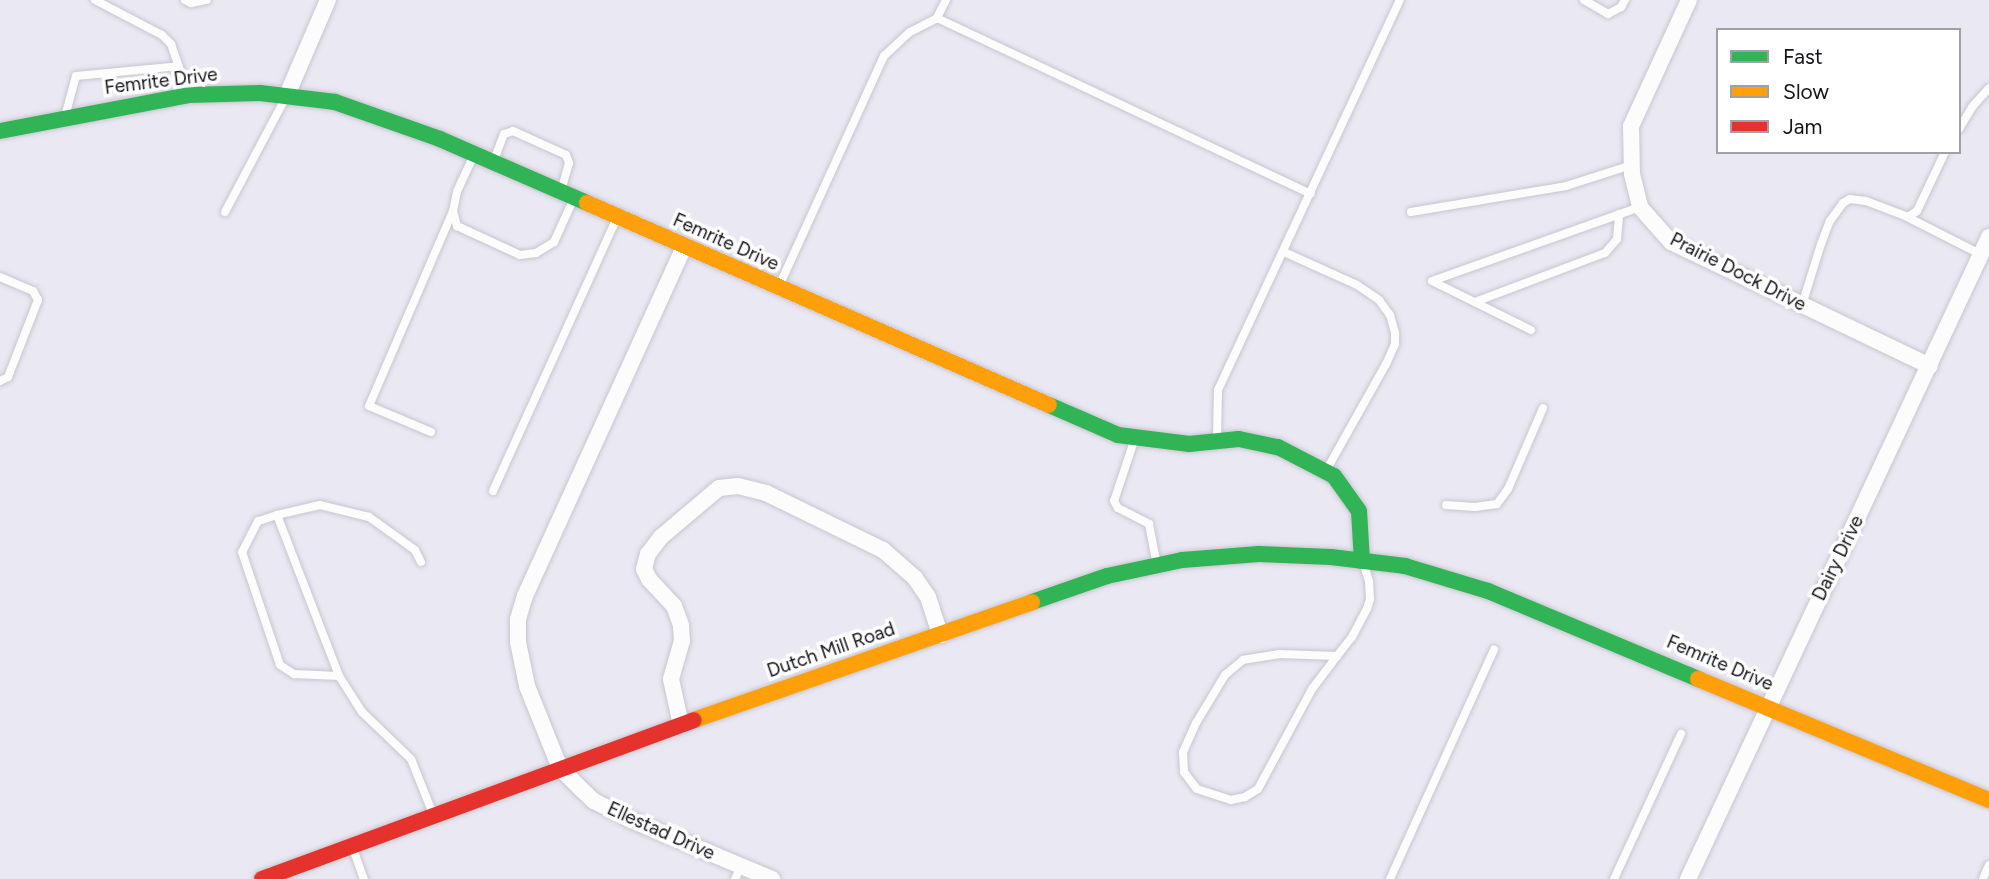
<!DOCTYPE html>
<style>
body{margin:0}
#map{position:relative;width:1989px;height:879px;overflow:hidden;background:#eae8f3;font-family:Figtree,sans-serif}
div>[style]{position:absolute}
.roads{filter:drop-shadow(0 0 2px #c7c6cf) drop-shadow(0 0 2px #c7c6cf)}
.lane>*{height:8px;margin:-4px;padding:0 4px;transform-origin:4px;border-radius:4px;background:#fcfcfd}
.street>*{height:16px;margin:-8px;padding:0 8px;transform-origin:8px;border-radius:8px;background:#fcfcfd}
.fast>*{height:16px;margin:-8px;padding:0 8px;transform-origin:8px;border-radius:8px;background:#30b455}
.slow>*{height:16px;margin:-8px;padding:0 8px;transform-origin:8px;border-radius:8px;background:#ff9f0a}
.jam>*{height:16px;margin:-8px;padding:0 8px;transform-origin:8px;border-radius:8px;background:#e5322d}
span{translate:-50% -50%;white-space:nowrap;text-align:center;line-height:1.15;-webkit-text-stroke:7px #fff;paint-order:stroke}
.street-label{font-size:19px;color:#14131a}
.legend{position:absolute;left:1716px;top:28px;width:245px;height:126px;box-sizing:border-box;background:#fff;border:2px solid #a1a1a3;margin:0;padding:9px 12px;list-style:none;font-size:21px;color:#14131a}
.legend li{display:flex;align-items:center;gap:14px;height:35px}
.legend b{width:35px;border:2px solid #a1a1a3}
</style>
<div id="map">
<div class="roads">
<div class="lane">
<i style="left:95px;top:0;width:76px;rotate:27.6deg"></i>
<i style="left:162px;top:35px;width:13px;rotate:45deg"></i>
<i style="left:171px;top:44px;width:52px;rotate:70.9deg"></i>
<i style="left:185px;top:0;width:7px;rotate:27deg"></i>
<i style="left:191px;top:3px;width:16px;rotate:-11deg"></i>
<i style="left:946px;top:0;width:20px;rotate:117deg"></i>
<i style="left:937px;top:18px;width:413px;rotate:25.2deg"></i>
<i style="left:1584px;top:0;width:28px;rotate:30deg"></i>
<i style="left:1608px;top:14px;width:15px;rotate:-28deg"></i>
<i style="left:1621px;top:7px;width:8px;rotate:-60deg"></i>
<i style="left:66px;top:113px;width:38px;rotate:-75deg"></i>
<i style="left:76px;top:76px;width:103px;rotate:-5.5deg"></i>
<i style="left:1959px;top:129px;width:26px;rotate:-59deg"></i>
<i style="left:1972px;top:107px;width:25px;rotate:-48deg"></i>
<i style="left:473px;top:157px;width:38px;rotate:115deg"></i>
<i style="left:457px;top:192px;width:19px;rotate:102deg"></i>
<i style="left:453px;top:211px;width:16px;rotate:75deg"></i>
<i style="left:457px;top:226px;width:69px;rotate:24.7deg"></i>
<i style="left:520px;top:255px;width:16px;rotate:-7deg"></i>
<i style="left:536px;top:253px;width:21px;rotate:-31deg"></i>
<i style="left:554px;top:242px;width:48px;rotate:-65.6deg"></i>
<i style="left:494px;top:160px;width:28px;rotate:-69deg"></i>
<i style="left:504px;top:134px;width:9px;rotate:-18deg"></i>
<i style="left:513px;top:131px;width:58px;rotate:24.4deg"></i>
<i style="left:566px;top:155px;width:9px;rotate:69deg"></i>
<i style="left:569px;top:163px;width:26px;rotate:106deg"></i>
<i style="left:225px;top:212px;width:130px;rotate:-62.1deg"></i>
<i style="left:1411px;top:212px;width:157px;rotate:-9.5deg"></i>
<i style="left:1566px;top:186px;width:69px;rotate:-17.7deg"></i>
<i style="left:1907px;top:217px;width:82px;rotate:26.9deg"></i>
<i style="left:1284px;top:252px;width:80px;rotate:24.3deg"></i>
<i style="left:1357px;top:285px;width:27px;rotate:34deg"></i>
<i style="left:1379px;top:300px;width:19px;rotate:54deg"></i>
<i style="left:1390px;top:315px;width:19px;rotate:74deg"></i>
<i style="left:1395px;top:333px;width:11px;rotate:90deg"></i>
<i style="left:1395px;top:344px;width:22px;rotate:114deg"></i>
<i style="left:1386px;top:364px;width:120px;rotate:119.3deg"></i>
<i style="left:0;top:277px;width:36px;rotate:23deg"></i>
<i style="left:33px;top:291px;width:10px;rotate:61deg"></i>
<i style="left:38px;top:300px;width:83px;rotate:111.3deg"></i>
<i style="left:8px;top:377px;width:9px;rotate:153deg"></i>
<i style="left:780px;top:284px;width:251px;rotate:-65.5deg"></i>
<i style="left:884px;top:56px;width:35px;rotate:-43deg"></i>
<i style="left:910px;top:32px;width:30px;rotate:-27deg"></i>
<i style="left:1475px;top:302px;width:139px;rotate:-20.7deg"></i>
<i style="left:1605px;top:253px;width:18px;rotate:-49deg"></i>
<i style="left:1617px;top:239px;width:25px;rotate:-85deg"></i>
<i style="left:1802px;top:305px;width:64px;rotate:-72.7deg"></i>
<i style="left:1821px;top:244px;width:25px;rotate:-69deg"></i>
<i style="left:1830px;top:221px;width:22px;rotate:-54deg"></i>
<i style="left:1843px;top:203px;width:8px;rotate:-30deg"></i>
<i style="left:1850px;top:199px;width:16px;rotate:7deg"></i>
<i style="left:1866px;top:201px;width:45px;rotate:20.9deg"></i>
<i style="left:1908px;top:217px;width:11px;rotate:-34deg"></i>
<i style="left:1917px;top:211px;width:65px;rotate:-64.6deg"></i>
<i style="left:1531px;top:330px;width:110px;rotate:-153.7deg"></i>
<i style="left:1432px;top:281px;width:221px;rotate:-19.6deg"></i>
<i style="left:431px;top:432px;width:67px;rotate:-157.2deg"></i>
<i style="left:369px;top:406px;width:212px;rotate:-66.7deg"></i>
<i style="left:1217px;top:439px;width:49px;rotate:-88.8deg"></i>
<i style="left:1218px;top:390px;width:430px;rotate:-65deg"></i>
<i style="left:1134px;top:441px;width:63px;rotate:108.4deg"></i>
<i style="left:1114px;top:501px;width:8px;rotate:60deg"></i>
<i style="left:1118px;top:508px;width:35px;rotate:27deg"></i>
<i style="left:1149px;top:524px;width:42px;rotate:79deg"></i>
<i style="left:493px;top:491px;width:300px;rotate:-65.6deg"></i>
<i style="left:1446px;top:505px;width:29px;rotate:4deg"></i>
<i style="left:1475px;top:507px;width:22px;rotate:-8deg"></i>
<i style="left:1497px;top:504px;width:19px;rotate:-54deg"></i>
<i style="left:1508px;top:489px;width:88px;rotate:-66.6deg"></i>
<i style="left:277px;top:515px;width:20px;rotate:162deg"></i>
<i style="left:258px;top:521px;width:35px;rotate:117deg"></i>
<i style="left:242px;top:552px;width:119px;rotate:71.4deg"></i>
<i style="left:280px;top:665px;width:17px;rotate:33deg"></i>
<i style="left:294px;top:674px;width:45px;rotate:2.5deg"></i>
<i style="left:421px;top:562px;width:13px;rotate:-117deg"></i>
<i style="left:415px;top:550px;width:57px;rotate:-144.3deg"></i>
<i style="left:369px;top:517px;width:50px;rotate:-166.2deg"></i>
<i style="left:320px;top:505px;width:44px;rotate:166.9deg"></i>
<i style="left:277px;top:515px;width:173px;rotate:68.9deg"></i>
<i style="left:339px;top:676px;width:43px;rotate:57.4deg"></i>
<i style="left:362px;top:712px;width:68px;rotate:43.8deg"></i>
<i style="left:411px;top:759px;width:59px;rotate:68.2deg"></i>
<i style="left:1337px;top:656px;width:57px;rotate:-178deg"></i>
<i style="left:1280px;top:654px;width:37px;rotate:171deg"></i>
<i style="left:1243px;top:660px;width:23px;rotate:140deg"></i>
<i style="left:1225px;top:675px;width:56px;rotate:121.1deg"></i>
<i style="left:1196px;top:723px;width:32px;rotate:114deg"></i>
<i style="left:1183px;top:752px;width:20px;rotate:87deg"></i>
<i style="left:1184px;top:772px;width:21px;rotate:53deg"></i>
<i style="left:1197px;top:789px;width:36px;rotate:18deg"></i>
<i style="left:1231px;top:800px;width:14px;rotate:-12deg"></i>
<i style="left:1245px;top:797px;width:15px;rotate:-32deg"></i>
<i style="left:1258px;top:789px;width:114px;rotate:-61.6deg"></i>
<i style="left:1312px;top:689px;width:41px;rotate:-52.9deg"></i>
<i style="left:1337px;top:656px;width:24px;rotate:-52deg"></i>
<i style="left:1352px;top:637px;width:32px;rotate:-62deg"></i>
<i style="left:1367px;top:609px;width:10px;rotate:-73deg"></i>
<i style="left:1370px;top:599px;width:18px;rotate:-93deg"></i>
<i style="left:1369px;top:581px;width:19px;rotate:-108deg"></i>
<i style="left:353px;top:849px;width:32px;rotate:70deg"></i>
<i style="left:735px;top:879px;width:14px;rotate:-65deg"></i>
<i style="left:1390px;top:879px;width:252px;rotate:-65.6deg"></i>
<i style="left:1614px;top:879px;width:160px;rotate:-65.2deg"></i>
<i style="left:1983px;top:879px;width:15px;rotate:-67deg"></i>
</div>
<div class="street">
<i style="left:1689px;top:0;width:139px;rotate:114.7deg"></i>
<i style="left:1631px;top:126px;width:48px;rotate:88.8deg"></i>
<i style="left:1632px;top:174px;width:34px;rotate:76deg"></i>
<i style="left:1640px;top:207px;width:47px;rotate:48.5deg"></i>
<i style="left:1671px;top:242px;width:287px;rotate:25.6deg"></i>
<i style="left:287px;top:95px;width:103px;rotate:-66.7deg"></i>
<i style="left:684px;top:247px;width:384px;rotate:114.5deg"></i>
<i style="left:525px;top:596px;width:24px;rotate:107deg"></i>
<i style="left:518px;top:619px;width:23px;rotate:90deg"></i>
<i style="left:518px;top:642px;width:45px;rotate:78.4deg"></i>
<i style="left:527px;top:686px;width:88px;rotate:68.1deg"></i>
<i style="left:560px;top:768px;width:30px;rotate:45deg"></i>
<i style="left:581px;top:789px;width:18px;rotate:43deg"></i>
<i style="left:594px;top:801px;width:42px;rotate:27.2deg"></i>
<i style="left:631px;top:820px;width:153px;rotate:22.7deg"></i>
<i style="left:681px;top:725px;width:47px;rotate:-102.3deg"></i>
<i style="left:671px;top:679px;width:40px;rotate:-74deg"></i>
<i style="left:682px;top:641px;width:16px;rotate:-94deg"></i>
<i style="left:681px;top:625px;width:20px;rotate:-110deg"></i>
<i style="left:674px;top:606px;width:37px;rotate:-133deg"></i>
<i style="left:649px;top:579px;width:11px;rotate:-117deg"></i>
<i style="left:644px;top:569px;width:16px;rotate:-75deg"></i>
<i style="left:648px;top:554px;width:21px;rotate:-53deg"></i>
<i style="left:661px;top:537px;width:76px;rotate:-40.2deg"></i>
<i style="left:719px;top:488px;width:19px;rotate:-6deg"></i>
<i style="left:738px;top:486px;width:29px;rotate:14deg"></i>
<i style="left:766px;top:493px;width:130px;rotate:26deg"></i>
<i style="left:883px;top:550px;width:43px;rotate:41.2deg"></i>
<i style="left:915px;top:578px;width:23px;rotate:56deg"></i>
<i style="left:928px;top:597px;width:40px;rotate:72deg"></i>
<i style="left:1688px;top:879px;width:709px;rotate:-64.88deg"></i>
</div>
<div class="fast">
<i style="left:0;top:131px;width:192px;rotate:-10.8deg"></i>
<i style="left:189px;top:95px;width:71px;rotate:-1.6deg"></i>
<i style="left:260px;top:93px;width:76px;rotate:6.8deg"></i>
<i style="left:335px;top:102px;width:111px;rotate:19.4deg"></i>
<i style="left:440px;top:139px;width:160px;rotate:23.5deg"></i>
<i style="left:1049px;top:405px;width:75px;rotate:23.5deg"></i>
<i style="left:1118px;top:435px;width:72px;rotate:7.2deg"></i>
<i style="left:1189px;top:444px;width:50px;rotate:-5.7deg"></i>
<i style="left:1239px;top:439px;width:40px;rotate:12deg"></i>
<i style="left:1278px;top:447px;width:63px;rotate:27.4deg"></i>
<i style="left:1334px;top:476px;width:43px;rotate:54.5deg"></i>
<i style="left:1359px;top:511px;width:50px;rotate:86.6deg"></i>
<i style="left:1032px;top:602px;width:79px;rotate:-19.1deg"></i>
<i style="left:1107px;top:576px;width:77px;rotate:-12deg"></i>
<i style="left:1182px;top:560px;width:77px;rotate:-4.5deg"></i>
<i style="left:1259px;top:554px;width:72px;rotate:2.4deg"></i>
<i style="left:1331px;top:557px;width:75px;rotate:6.9deg"></i>
<i style="left:1405px;top:566px;width:87px;rotate:16.8deg"></i>
<i style="left:1488px;top:591px;width:228px;rotate:22.7deg"></i>
</div>
<div class="slow">
<i style="left:587px;top:203px;width:504px;rotate:23.62deg"></i>
<i style="left:1698px;top:679px;width:315px;rotate:22.6deg"></i>
<i style="left:694px;top:720px;width:358px;rotate:-19.2deg"></i>
</div>
<div class="jam">
<i style="left:262px;top:879px;width:460px;rotate:-20.2deg"></i>
</div>
</div>
<div class="street-label">
<span style="left:161px;top:81px;rotate:-7deg">Femrite Drive</span>
<span style="left:726px;top:242px;rotate:24deg">Femrite Drive</span>
<span style="left:1738px;top:272px;rotate:27deg">Prairie Dock Drive</span>
<span style="left:1838px;top:558px;rotate:-64deg">Dairy Drive</span>
<span style="left:831px;top:650px;rotate:-19deg">Dutch Mill Road</span>
<span style="left:1720px;top:663px;rotate:23deg">Femrite Drive</span>
<span style="left:661px;top:831px;rotate:24deg">Ellestad Drive</span>
</div>
<ul class="legend">
<li><b style="height:9px;background:#30b455"></b>Fast</li>
<li><b style="height:9px;background:#ff9f0a"></b>Slow</li>
<li><b style="height:9px;background:#e5322d"></b>Jam</li>
</ul>
</div>
